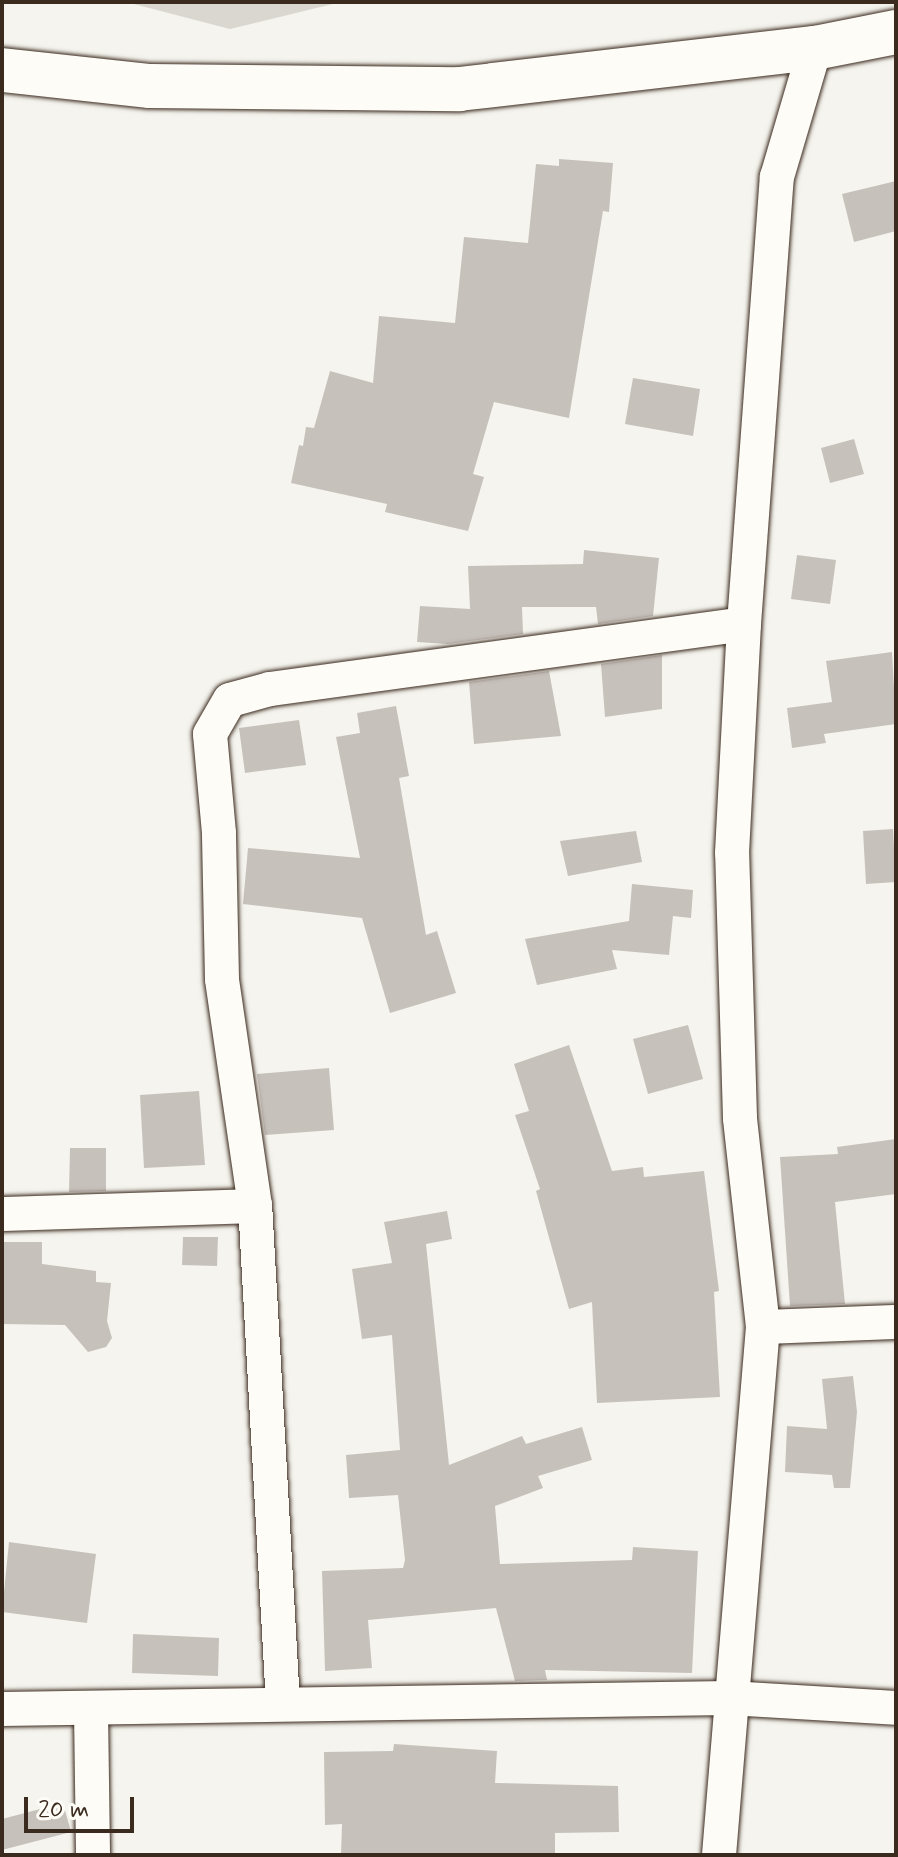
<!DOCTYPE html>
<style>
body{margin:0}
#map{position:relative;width:898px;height:1857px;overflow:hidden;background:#f5f4ee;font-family:Mynerve,sans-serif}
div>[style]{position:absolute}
.green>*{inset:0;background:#dad6d0}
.building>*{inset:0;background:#c7c1bb}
.roads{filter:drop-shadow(0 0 2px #3b2a1e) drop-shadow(0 0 2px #3b2a1e)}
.minor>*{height:34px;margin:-17px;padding:0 17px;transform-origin:17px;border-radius:17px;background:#fdfcf7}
.primary>*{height:44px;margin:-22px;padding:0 22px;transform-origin:22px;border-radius:22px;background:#fdfcf7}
span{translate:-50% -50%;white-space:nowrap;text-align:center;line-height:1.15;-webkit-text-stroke:6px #fdfcf7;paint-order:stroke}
.frame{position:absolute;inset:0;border:4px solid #3b2a1e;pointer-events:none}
.scale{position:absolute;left:24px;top:1797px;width:110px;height:36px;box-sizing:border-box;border:4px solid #3b2a1e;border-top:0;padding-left:10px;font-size:24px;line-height:28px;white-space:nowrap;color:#3b2a1e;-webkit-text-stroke:6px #fdfcf7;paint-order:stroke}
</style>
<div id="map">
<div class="green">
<i style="clip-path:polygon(126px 2px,341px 2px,230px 29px)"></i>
</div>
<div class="building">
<i style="clip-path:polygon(559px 159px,613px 163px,609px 212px,603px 211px,569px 418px,494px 402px,473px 474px,484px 477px,468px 531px,385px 512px,387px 504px,291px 483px,299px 445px,303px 446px,306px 427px,314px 428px,330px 371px,373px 383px,379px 316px,455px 323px,464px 237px,528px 243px,536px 164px,559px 166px)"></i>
<i style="clip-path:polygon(896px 181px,896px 231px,854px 242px,842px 194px)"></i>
<i style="clip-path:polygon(633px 378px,700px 389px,693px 436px,625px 424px)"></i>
<i style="clip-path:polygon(854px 439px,864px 474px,830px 483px,821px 448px)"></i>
<i style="clip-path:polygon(584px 550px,659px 558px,653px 616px,598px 624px,596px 607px,522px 607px,523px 634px,448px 644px,417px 642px,420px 606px,470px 609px,468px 566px,583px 564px)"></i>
<i style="clip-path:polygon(797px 555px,836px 560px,830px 604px,791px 599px)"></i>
<i style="clip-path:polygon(892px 652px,896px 724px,824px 734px,826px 743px,792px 748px,787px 708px,832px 702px,826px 661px)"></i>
<i style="clip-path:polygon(662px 655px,662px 709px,605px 717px,601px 664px)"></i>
<i style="clip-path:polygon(549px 671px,561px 736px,474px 744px,469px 682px)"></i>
<i style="clip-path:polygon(396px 706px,409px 776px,399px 778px,426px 935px,437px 931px,456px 993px,390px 1013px,362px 918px,243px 904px,248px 848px,360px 858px,336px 737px,360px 733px,357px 713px)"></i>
<i style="clip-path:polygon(299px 720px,306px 765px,245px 773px,239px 728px)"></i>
<i style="clip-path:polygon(893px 829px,896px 882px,866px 884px,863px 831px)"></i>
<i style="clip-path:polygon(636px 831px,642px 862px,568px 876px,560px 841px)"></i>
<i style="clip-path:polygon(632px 884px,693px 890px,691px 918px,673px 916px,669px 955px,612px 950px,617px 969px,537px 985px,525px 939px,629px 921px)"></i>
<i style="clip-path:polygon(688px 1025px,703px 1079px,648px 1094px,633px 1039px)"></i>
<i style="clip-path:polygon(569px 1045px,612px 1171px,643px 1167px,644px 1177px,704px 1171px,719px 1291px,714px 1292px,720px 1397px,597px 1403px,592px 1302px,569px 1309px,536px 1191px,540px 1189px,515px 1115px,529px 1111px,514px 1064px)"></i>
<i style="clip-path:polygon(329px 1068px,334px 1130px,265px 1135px,257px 1074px)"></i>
<i style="clip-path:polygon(199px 1091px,205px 1165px,144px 1168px,140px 1095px)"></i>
<i style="clip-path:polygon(896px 1139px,896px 1194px,835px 1202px,845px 1304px,790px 1306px,780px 1157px,838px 1154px,837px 1147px)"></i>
<i style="clip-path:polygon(70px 1148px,106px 1148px,106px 1191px,69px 1192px)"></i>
<i style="clip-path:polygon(447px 1211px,452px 1239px,426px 1244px,449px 1465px,522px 1436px,526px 1444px,582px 1427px,592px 1460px,538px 1476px,543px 1488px,495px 1506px,500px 1564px,632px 1560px,633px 1547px,698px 1551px,692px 1673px,545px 1670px,547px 1680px,515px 1681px,496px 1608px,368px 1620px,372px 1668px,325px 1671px,322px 1571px,403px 1568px,405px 1560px,398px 1495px,349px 1498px,346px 1455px,400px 1450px,392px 1335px,362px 1339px,352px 1269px,392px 1263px,384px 1222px)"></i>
<i style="clip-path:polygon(183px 1237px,218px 1237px,217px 1266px,182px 1265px)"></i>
<i style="clip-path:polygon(2px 1242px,42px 1242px,42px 1264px,96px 1271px,96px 1282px,111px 1283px,107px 1321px,112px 1338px,106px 1347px,88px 1352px,65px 1325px,2px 1324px)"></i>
<i style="clip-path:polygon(853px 1376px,857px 1412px,850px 1488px,834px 1488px,832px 1475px,785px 1472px,787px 1426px,827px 1429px,822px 1379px)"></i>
<i style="clip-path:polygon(9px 1542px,96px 1554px,87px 1623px,2px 1612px)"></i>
<i style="clip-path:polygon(133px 1634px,219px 1638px,218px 1676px,132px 1673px)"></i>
<i style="clip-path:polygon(394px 1744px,497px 1751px,495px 1783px,618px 1786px,619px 1832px,555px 1833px,555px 1855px,341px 1855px,342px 1824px,325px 1825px,324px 1752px,393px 1751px)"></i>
<i style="clip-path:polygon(63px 1803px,71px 1832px,2px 1850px,2px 1819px)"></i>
</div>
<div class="roads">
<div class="minor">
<i style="left:2px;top:1214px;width:253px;rotate:-1.8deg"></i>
<i style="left:763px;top:1327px;width:133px;rotate:-2.2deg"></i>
<i style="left:283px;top:1704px;width:499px;rotate:-93.2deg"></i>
<i style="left:255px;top:1206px;width:229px;rotate:-98.3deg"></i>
<i style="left:222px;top:979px;width:146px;rotate:-91.2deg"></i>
<i style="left:219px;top:833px;width:99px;rotate:-95.2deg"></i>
<i style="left:210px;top:734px;width:39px;rotate:-60deg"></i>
<i style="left:230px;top:700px;width:41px;rotate:-15.4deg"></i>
<i style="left:270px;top:689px;width:478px;rotate:-7.8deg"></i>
<i style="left:2px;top:1709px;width:727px;rotate:-0.87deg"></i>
<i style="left:729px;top:1698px;width:167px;rotate:3.4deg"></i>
<i style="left:91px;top:1710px;width:145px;rotate:89.2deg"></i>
<i style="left:719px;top:1855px;width:530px;rotate:-85.24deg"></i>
<i style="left:763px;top:1327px;width:210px;rotate:-96.3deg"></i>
<i style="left:740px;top:1118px;width:265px;rotate:-91.7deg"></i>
<i style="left:732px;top:853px;width:229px;rotate:-87deg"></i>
<i style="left:744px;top:624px;width:448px;rotate:-85.8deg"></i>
<i style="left:777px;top:177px;width:134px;rotate:-73.6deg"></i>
</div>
<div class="primary">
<i style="left:2px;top:70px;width:149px;rotate:6.2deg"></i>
<i style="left:150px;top:86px;width:309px;rotate:0.6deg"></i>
<i style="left:459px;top:89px;width:358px;rotate:-6.6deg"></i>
<i style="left:815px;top:48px;width:83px;rotate:-11.2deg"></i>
</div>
</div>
<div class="frame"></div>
<div class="scale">20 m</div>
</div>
